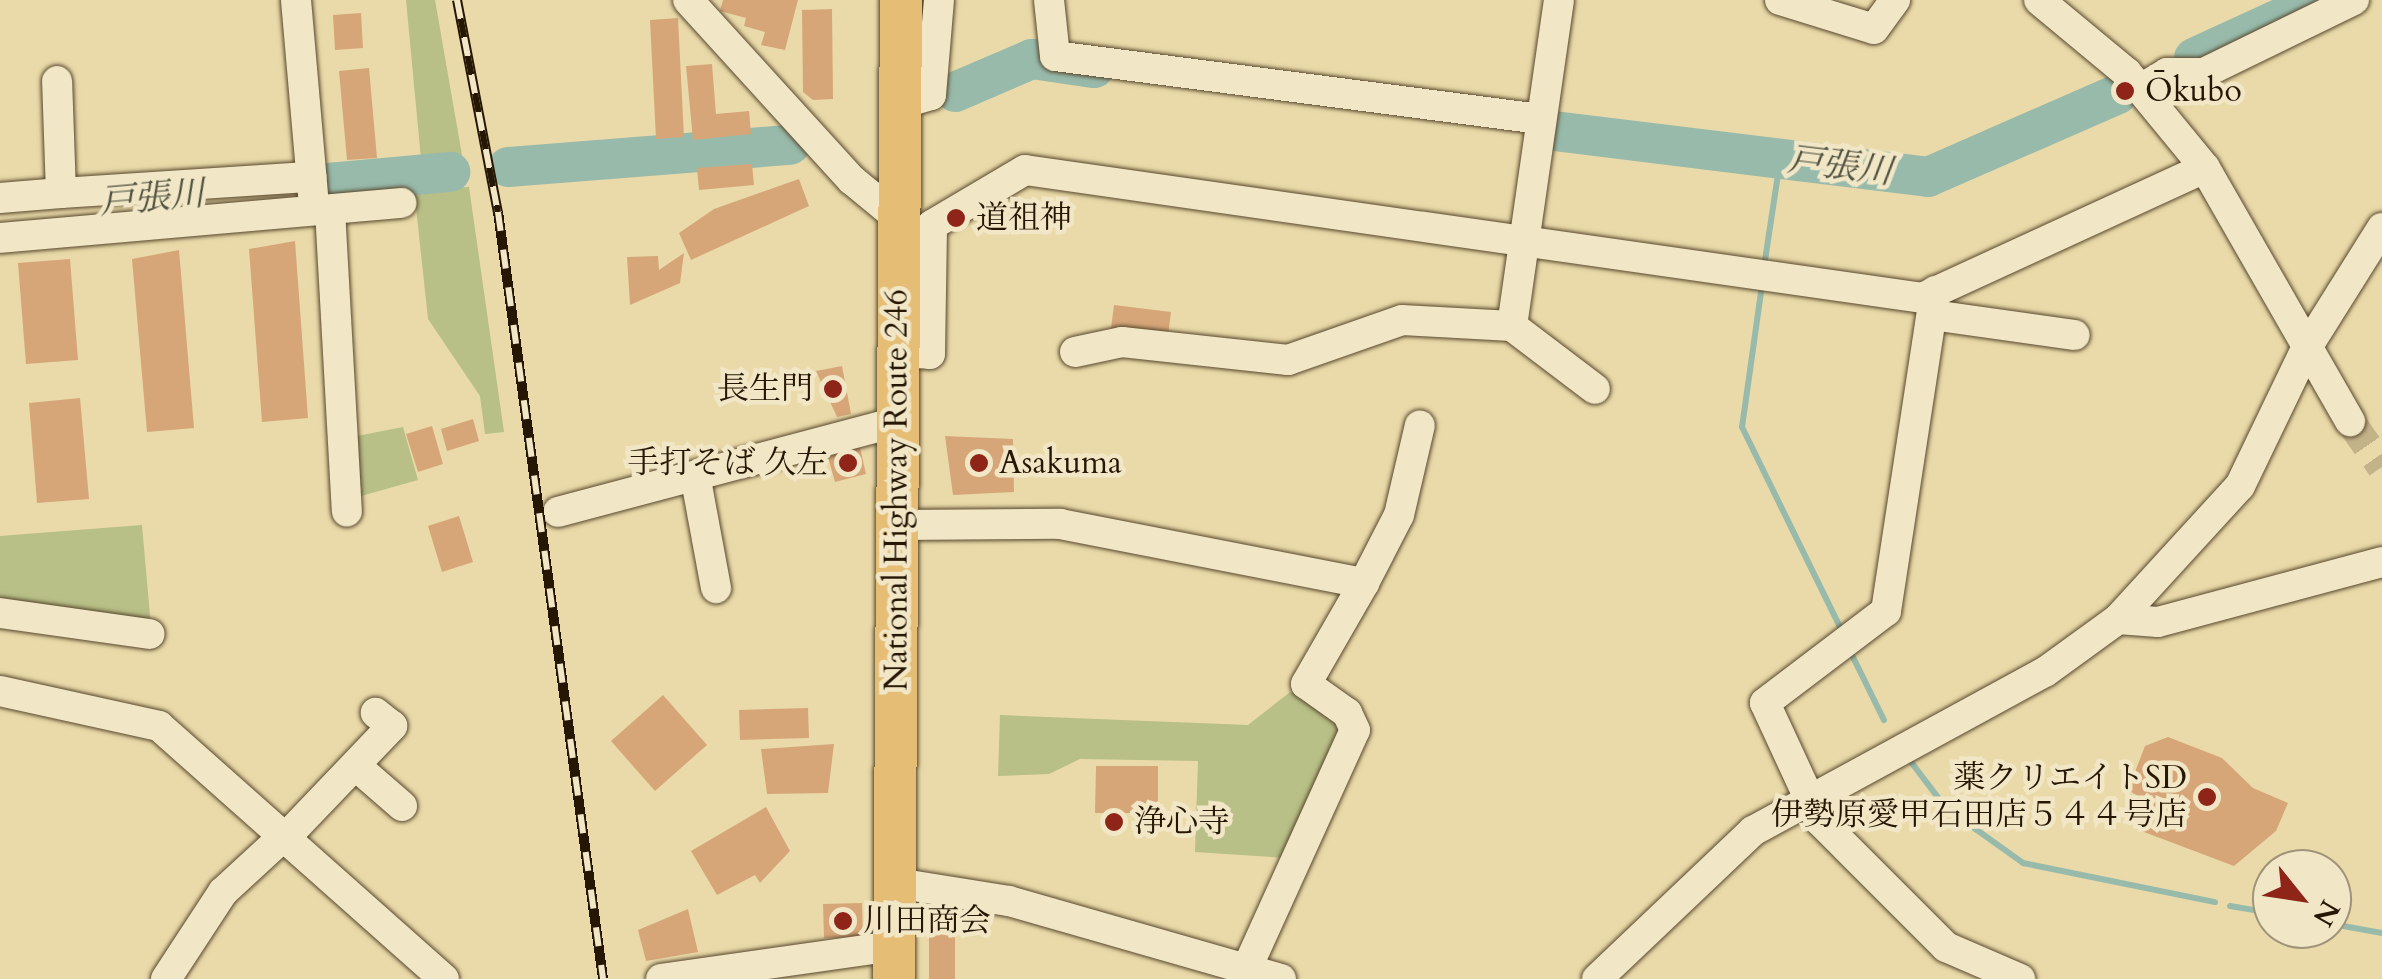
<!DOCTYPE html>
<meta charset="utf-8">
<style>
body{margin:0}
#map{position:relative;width:2382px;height:979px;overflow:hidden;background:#eadaa9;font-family:Cardo,"Noto Serif JP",serif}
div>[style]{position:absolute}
.green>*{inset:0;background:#b8bf87}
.stream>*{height:6px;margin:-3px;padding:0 3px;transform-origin:3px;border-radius:3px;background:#98baab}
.river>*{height:40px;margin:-20px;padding:0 20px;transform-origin:20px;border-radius:20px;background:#98baab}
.building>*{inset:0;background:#d6a679}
.minor-tunnel>*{height:30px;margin-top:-15px;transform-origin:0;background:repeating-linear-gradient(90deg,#c3b388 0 30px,transparent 0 45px)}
.roads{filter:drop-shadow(0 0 2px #57472d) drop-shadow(0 0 2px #57472d)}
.minor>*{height:30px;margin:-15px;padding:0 15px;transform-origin:15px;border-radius:15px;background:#f1e7c7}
.highway>*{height:42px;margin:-21px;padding:0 21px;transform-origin:21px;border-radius:21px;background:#e5bd74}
.rail>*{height:10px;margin-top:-5px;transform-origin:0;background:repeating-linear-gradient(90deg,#f1e7c7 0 19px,#261604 0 38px);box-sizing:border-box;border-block:2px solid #261604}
.dots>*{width:28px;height:28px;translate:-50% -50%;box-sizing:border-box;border:5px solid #f1e7c7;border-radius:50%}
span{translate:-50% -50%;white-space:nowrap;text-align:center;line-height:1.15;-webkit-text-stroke:9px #f1e7c7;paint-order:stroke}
.poi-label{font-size:32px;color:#261604}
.left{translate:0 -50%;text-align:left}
.right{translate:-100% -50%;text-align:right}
.street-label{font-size:32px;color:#261604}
.water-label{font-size:35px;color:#4e4f3e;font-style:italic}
.north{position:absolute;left:2252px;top:849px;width:100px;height:100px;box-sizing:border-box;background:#f1e7c7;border:2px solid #a09379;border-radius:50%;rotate:120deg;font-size:28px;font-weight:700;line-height:40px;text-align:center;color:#261604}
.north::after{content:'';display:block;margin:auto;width:35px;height:45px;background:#8f2418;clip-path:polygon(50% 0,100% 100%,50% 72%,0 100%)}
</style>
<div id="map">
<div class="green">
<i style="clip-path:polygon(406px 0,435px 0,462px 155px,421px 159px)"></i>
<i style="clip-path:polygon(469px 187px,504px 432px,485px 434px,480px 396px,428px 319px,414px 189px)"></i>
<i style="clip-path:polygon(403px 427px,418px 480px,361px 496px,351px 486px,357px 436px)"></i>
<i style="clip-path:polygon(142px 525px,151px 627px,0 605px,0 536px)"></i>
<i style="clip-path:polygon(1290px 692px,1336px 708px,1345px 722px,1287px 858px,1195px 852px,1198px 761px,1080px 759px,1049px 774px,998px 776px,1000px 715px,1248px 725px)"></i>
</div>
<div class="stream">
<i style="left:1764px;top:267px;width:107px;rotate:-81.4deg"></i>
<i style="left:1762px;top:285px;width:143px;rotate:98deg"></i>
<i style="left:1742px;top:427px;width:229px;rotate:63.9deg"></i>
<i style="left:1850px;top:651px;width:77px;rotate:63.8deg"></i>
<i style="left:1911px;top:762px;width:58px;rotate:52.7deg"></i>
<i style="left:1946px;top:808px;width:95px;rotate:35.5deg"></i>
<i style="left:2023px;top:863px;width:196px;rotate:11.5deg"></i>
<i style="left:2230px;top:906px;width:43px;rotate:9.5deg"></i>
<i style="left:2332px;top:924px;width:51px;rotate:10.2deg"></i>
</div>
<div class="river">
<i style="left:2194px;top:58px;width:139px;rotate:-24.7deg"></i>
<i style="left:955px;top:92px;width:84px;rotate:-23.2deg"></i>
<i style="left:1032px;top:59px;width:63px;rotate:8.3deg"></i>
<i style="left:1546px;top:130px;width:385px;rotate:7deg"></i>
<i style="left:1928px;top:177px;width:207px;rotate:-23.6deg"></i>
<i style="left:508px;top:167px;width:283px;rotate:-4.5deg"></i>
<i style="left:317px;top:184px;width:134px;rotate:-5.2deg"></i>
</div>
<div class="building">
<i style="clip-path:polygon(723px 0,798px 0,785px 50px,761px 45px,765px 32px,744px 26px,746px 18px,720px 11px)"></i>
<i style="clip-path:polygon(832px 9px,833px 99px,813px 100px,803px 92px,802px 10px)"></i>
<i style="clip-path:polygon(361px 13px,363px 48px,335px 50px,333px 15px)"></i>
<i style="clip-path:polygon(678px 18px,684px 137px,656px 139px,650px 20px)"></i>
<i style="clip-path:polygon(712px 64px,716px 114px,749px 111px,751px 134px,693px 140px,686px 66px)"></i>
<i style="clip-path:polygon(369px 68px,377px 158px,347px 160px,339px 71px)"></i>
<i style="clip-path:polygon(752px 164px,754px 185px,699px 190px,697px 168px)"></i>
<i style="clip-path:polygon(799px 179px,809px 206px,691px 260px,679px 233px,714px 209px)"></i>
<i style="clip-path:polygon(295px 241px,308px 418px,262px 422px,249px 249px)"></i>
<i style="clip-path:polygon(179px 250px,194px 428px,147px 432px,132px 259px)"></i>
<i style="clip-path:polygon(684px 253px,680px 283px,630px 305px,627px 257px,658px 256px,659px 270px)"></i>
<i style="clip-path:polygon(70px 259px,78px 360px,26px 364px,18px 263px)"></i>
<i style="clip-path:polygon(1114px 305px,1171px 312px,1167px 343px,1110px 336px)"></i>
<i style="clip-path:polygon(842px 366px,851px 414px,837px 417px,816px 371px)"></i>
<i style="clip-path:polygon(80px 398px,89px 499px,37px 503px,29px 403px)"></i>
<i style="clip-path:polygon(473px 419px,479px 441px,447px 451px,441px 429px)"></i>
<i style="clip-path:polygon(432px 426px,443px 464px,418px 472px,406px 434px)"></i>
<i style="clip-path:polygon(945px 436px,1013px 439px,1014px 492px,953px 495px)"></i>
<i style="clip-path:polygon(859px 443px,866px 474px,835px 482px,826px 450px)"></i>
<i style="clip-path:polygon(459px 516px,473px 562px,442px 572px,428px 526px)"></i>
<i style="clip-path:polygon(663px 695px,707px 745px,655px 791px,611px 741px)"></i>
<i style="clip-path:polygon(808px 708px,809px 738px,740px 740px,739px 710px)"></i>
<i style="clip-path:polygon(2168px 737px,2222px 758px,2253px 788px,2288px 803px,2276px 831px,2234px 866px,2136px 829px,2148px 802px,2128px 790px,2145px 746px)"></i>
<i style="clip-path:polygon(834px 744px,828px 793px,767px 794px,761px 749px)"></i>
<i style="clip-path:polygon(1096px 766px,1158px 766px,1158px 813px,1095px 813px)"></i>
<i style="clip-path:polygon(766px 807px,790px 851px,760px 883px,755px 875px,717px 895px,691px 851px)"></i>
<i style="clip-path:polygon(862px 903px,863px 937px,824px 938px,823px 904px)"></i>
<i style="clip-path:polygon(688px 909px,698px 952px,646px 961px,638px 930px)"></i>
<i style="clip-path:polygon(929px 916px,955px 916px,955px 979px,929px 979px)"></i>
</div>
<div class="minor-tunnel">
<i style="left:2350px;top:421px;width:56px;rotate:55.2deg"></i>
</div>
<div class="roads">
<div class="minor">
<i style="left:296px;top:0;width:197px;rotate:85deg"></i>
<i style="left:688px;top:0;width:244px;rotate:47.7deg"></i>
<i style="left:852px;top:180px;width:58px;rotate:39.4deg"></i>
<i style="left:1049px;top:0;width:56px;rotate:83.9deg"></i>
<i style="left:1055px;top:56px;width:490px;rotate:7.4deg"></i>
<i style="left:1780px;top:0;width:98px;rotate:17.1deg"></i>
<i style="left:1874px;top:29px;width:36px;rotate:-54deg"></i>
<i style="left:2039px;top:0;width:114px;rotate:39.7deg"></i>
<i style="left:2127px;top:73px;width:123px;rotate:50.6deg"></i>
<i style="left:2205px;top:168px;width:292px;rotate:60.2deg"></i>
<i style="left:2142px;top:88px;width:29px;rotate:-31deg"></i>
<i style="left:2167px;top:73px;width:37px"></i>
<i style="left:2204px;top:73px;width:167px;rotate:-26deg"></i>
<i style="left:900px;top:104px;width:32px;rotate:-16deg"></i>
<i style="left:931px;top:95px;width:95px;rotate:-85.2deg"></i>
<i style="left:61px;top:193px;width:251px;rotate:-3.7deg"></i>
<i style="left:0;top:198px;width:61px;rotate:-4.7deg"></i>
<i style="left:61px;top:193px;width:112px;rotate:-92deg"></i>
<i style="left:330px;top:210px;width:302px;rotate:86.8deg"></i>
<i style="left:0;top:238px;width:403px;rotate:-5deg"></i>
<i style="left:1935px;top:291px;width:324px;rotate:98.7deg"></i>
<i style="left:1886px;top:611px;width:152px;rotate:142.8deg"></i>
<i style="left:1765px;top:703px;width:129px;rotate:65.2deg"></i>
<i style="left:1819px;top:820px;width:180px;rotate:45deg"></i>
<i style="left:1946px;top:947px;width:81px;rotate:23.4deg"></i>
<i style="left:1932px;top:315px;width:144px;rotate:8deg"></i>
<i style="left:1512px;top:326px;width:104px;rotate:37.2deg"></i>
<i style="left:897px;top:352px;width:33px;rotate:3deg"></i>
<i style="left:930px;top:354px;width:129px;rotate:-89.1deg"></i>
<i style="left:932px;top:225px;width:108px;rotate:-30.6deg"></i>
<i style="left:1025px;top:170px;width:906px;rotate:8.12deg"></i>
<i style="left:1922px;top:298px;width:311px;rotate:-24.7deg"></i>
<i style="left:1075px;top:352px;width:48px;rotate:-12deg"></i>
<i style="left:1122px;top:342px;width:167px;rotate:6.2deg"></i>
<i style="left:1288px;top:360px;width:121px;rotate:-19.3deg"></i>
<i style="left:1402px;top:320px;width:110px;rotate:3.1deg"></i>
<i style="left:1512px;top:326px;width:329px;rotate:-81.8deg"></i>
<i style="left:696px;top:480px;width:110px;rotate:79.5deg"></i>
<i style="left:558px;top:512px;width:351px;rotate:-14.9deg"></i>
<i style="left:898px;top:525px;width:162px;rotate:-0.4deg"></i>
<i style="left:1060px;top:524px;width:310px;rotate:11deg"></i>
<i style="left:1364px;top:583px;width:76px;rotate:-62.8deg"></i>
<i style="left:1399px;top:515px;width:92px;rotate:-76.9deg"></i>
<i style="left:0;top:613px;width:151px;rotate:8deg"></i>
<i style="left:2118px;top:619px;width:40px;rotate:4.3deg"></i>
<i style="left:2158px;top:622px;width:232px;rotate:-15deg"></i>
<i style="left:0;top:691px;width:163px;rotate:12.4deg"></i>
<i style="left:159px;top:726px;width:381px;rotate:41.6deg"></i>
<i style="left:356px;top:766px;width:61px;rotate:41deg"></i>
<i style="left:288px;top:835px;width:151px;rotate:-46.3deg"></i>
<i style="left:392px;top:726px;width:21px;rotate:-141deg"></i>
<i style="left:896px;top:883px;width:114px;rotate:9.1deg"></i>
<i style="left:1009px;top:901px;width:283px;rotate:16deg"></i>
<i style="left:1247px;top:968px;width:261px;rotate:-65.6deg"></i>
<i style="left:1355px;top:730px;width:19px;rotate:-115deg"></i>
<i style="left:1347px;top:713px;width:50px;rotate:-144.7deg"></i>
<i style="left:1306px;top:684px;width:116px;rotate:-60.1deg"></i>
<i style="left:166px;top:979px;width:104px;rotate:-56.8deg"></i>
<i style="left:223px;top:892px;width:83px;rotate:-42.6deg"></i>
<i style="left:661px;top:979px;width:235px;rotate:-8.1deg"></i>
<i style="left:1597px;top:979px;width:215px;rotate:-43.5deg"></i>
<i style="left:1753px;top:831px;width:332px;rotate:-28.6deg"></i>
<i style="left:2045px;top:672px;width:90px;rotate:-36deg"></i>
<i style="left:2118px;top:619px;width:180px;rotate:-47.5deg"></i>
<i style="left:2240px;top:486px;width:152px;rotate:-64.3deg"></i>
<i style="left:2306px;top:349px;width:143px;rotate:-57.9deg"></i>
</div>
<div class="highway">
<i style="left:894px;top:979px;width:979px;rotate:-89.59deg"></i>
</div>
</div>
<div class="rail">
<i style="left:457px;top:0;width:216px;rotate:79.1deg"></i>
<i style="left:498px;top:212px;width:774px;rotate:82.2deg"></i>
</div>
<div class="dots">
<i style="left:2125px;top:91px;background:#8f2418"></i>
<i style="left:956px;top:218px;background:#8f2418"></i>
<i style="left:833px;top:389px;background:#8f2418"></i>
<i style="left:848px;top:463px;background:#8f2418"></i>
<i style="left:979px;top:463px;background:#8f2418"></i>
<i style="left:2207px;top:797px;background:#8f2418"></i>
<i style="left:1114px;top:822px;background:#8f2418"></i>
<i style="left:843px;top:921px;background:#8f2418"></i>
</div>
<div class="poi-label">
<span class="left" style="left:2145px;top:91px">Ōkubo</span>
<span class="left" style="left:976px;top:218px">道祖神</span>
<span class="right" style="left:813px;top:389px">長生門</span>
<span class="right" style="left:828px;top:463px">手打そば 久左</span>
<span class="left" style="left:999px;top:463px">Asakuma</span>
<span class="right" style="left:2187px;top:797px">薬クリエイトSD<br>伊勢原愛甲石田店５４４号店</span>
<span class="left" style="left:1134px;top:822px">浄心寺</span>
<span class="left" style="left:863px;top:921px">川田商会</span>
</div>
<div class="street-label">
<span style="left:897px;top:490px;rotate:-90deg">National Highway Route 246</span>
</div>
<div class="water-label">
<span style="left:1840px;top:166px;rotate:7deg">戸張川</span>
<span style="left:152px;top:198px;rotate:-5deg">戸張川</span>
</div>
<div class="north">N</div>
</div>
